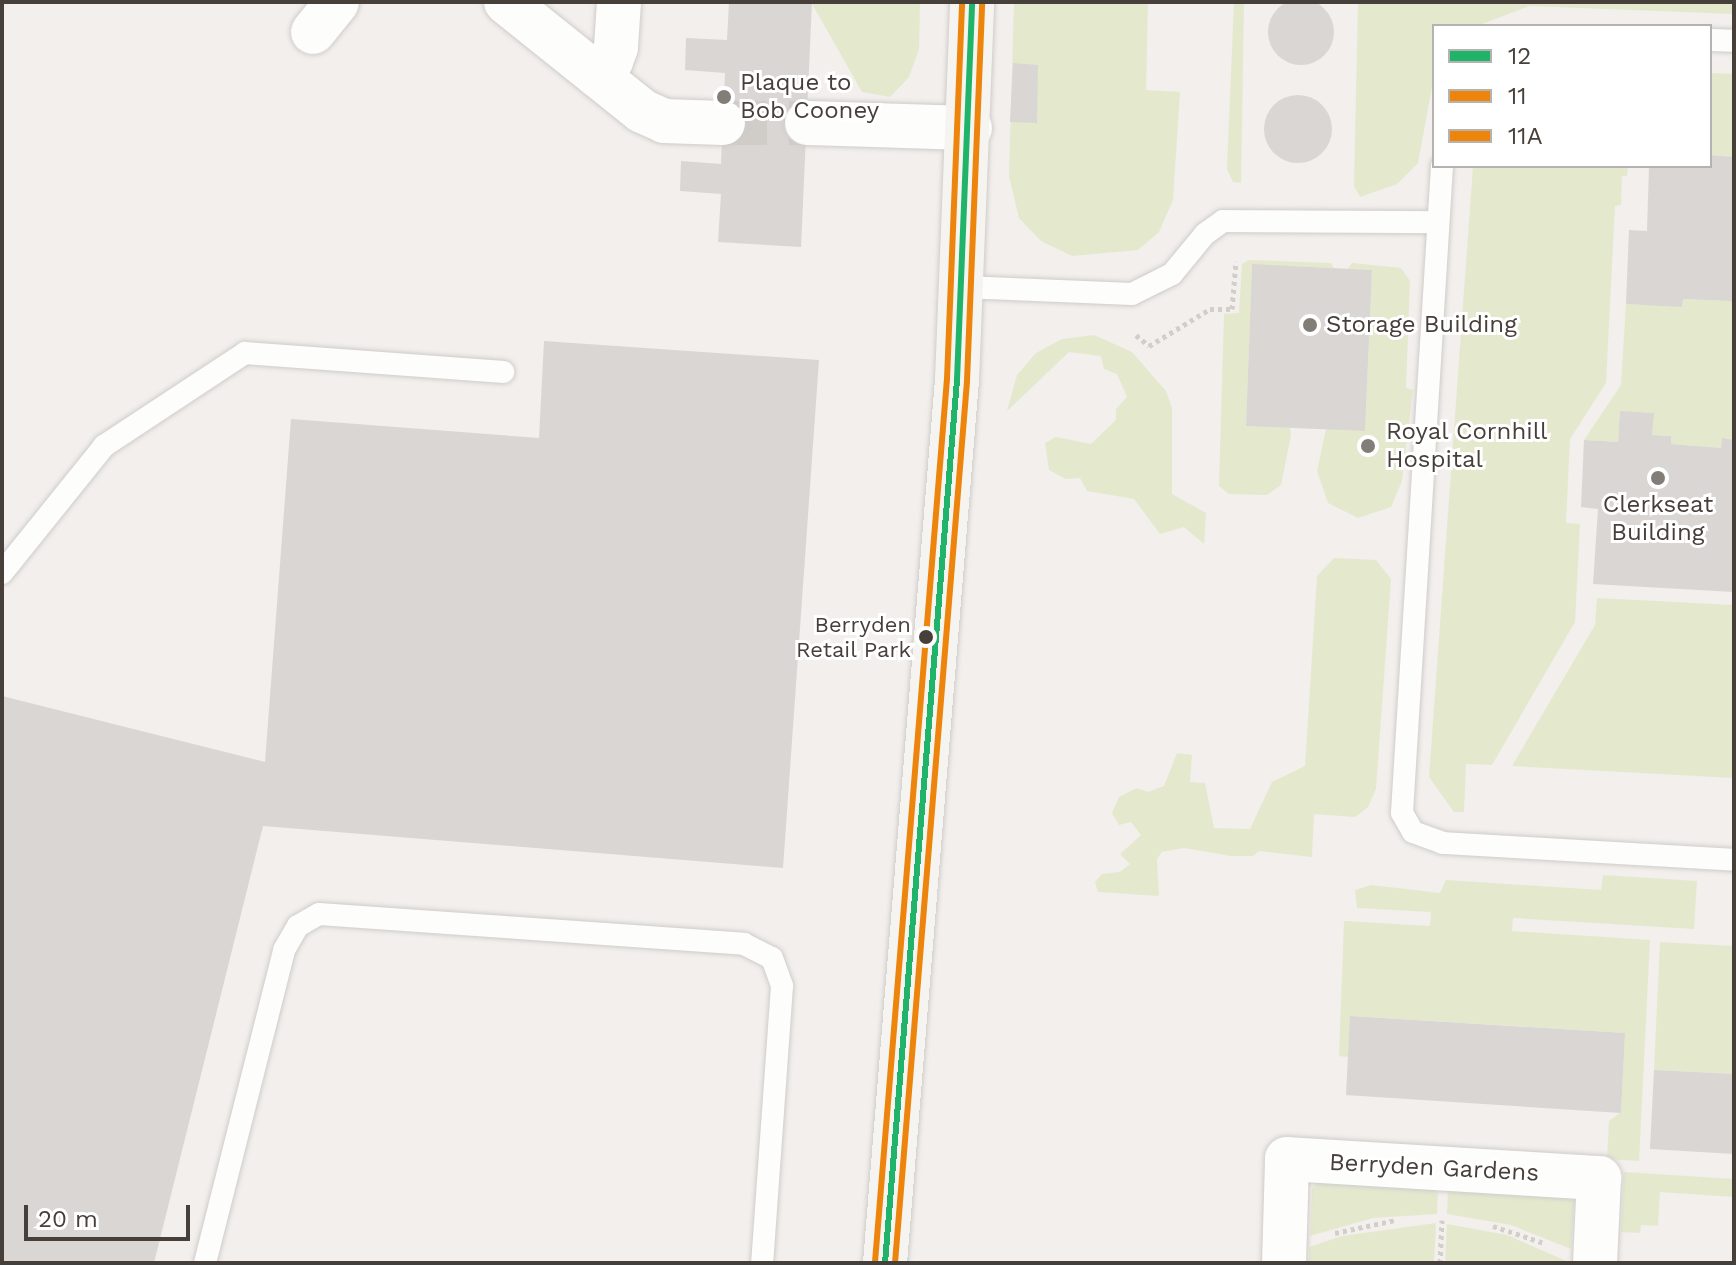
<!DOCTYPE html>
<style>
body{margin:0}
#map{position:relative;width:1736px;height:1265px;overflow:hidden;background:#f2efec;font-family:"Work Sans",sans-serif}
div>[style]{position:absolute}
.green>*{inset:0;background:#e4e9ce}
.building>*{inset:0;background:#d9d6d3}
.round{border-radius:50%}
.minor-tunnel>*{height:44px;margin-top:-22px;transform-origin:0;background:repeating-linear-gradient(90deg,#d0ccc8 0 44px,transparent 0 66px)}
.path>*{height:5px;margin-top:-2.5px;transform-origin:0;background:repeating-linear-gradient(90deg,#d2cfcb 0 4px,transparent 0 8px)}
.roads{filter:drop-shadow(0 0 2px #cfccca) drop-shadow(0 0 2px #cfccca)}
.service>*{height:22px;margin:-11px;padding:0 11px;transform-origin:11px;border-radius:11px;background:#fdfdfc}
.minor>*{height:44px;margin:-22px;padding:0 22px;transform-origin:22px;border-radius:22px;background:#fdfdfc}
.secondary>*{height:44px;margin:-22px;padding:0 22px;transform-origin:22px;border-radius:22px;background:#f6f4f0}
.bus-1>*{height:6px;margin:-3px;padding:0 3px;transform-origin:3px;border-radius:3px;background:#1fb469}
.bus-2>*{height:6px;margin:-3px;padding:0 3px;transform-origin:3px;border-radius:3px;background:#ed840c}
.bus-3>*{height:6px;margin:-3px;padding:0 3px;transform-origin:3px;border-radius:3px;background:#ed840c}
.dots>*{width:22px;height:22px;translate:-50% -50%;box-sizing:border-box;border:4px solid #fff;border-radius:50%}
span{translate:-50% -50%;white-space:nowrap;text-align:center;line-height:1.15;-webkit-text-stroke:6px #fff;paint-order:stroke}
.bus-label{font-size:22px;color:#473f39}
.right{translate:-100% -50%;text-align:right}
.poi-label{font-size:24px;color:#473f39}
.left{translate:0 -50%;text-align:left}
.street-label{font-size:24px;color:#473f39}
.frame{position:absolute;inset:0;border:4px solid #473f39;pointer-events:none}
.legend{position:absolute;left:1432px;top:24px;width:280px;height:144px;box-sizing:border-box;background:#fff;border:2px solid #b5b2b0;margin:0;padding:10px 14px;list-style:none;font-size:24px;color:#473f39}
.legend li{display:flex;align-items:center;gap:16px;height:40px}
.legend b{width:40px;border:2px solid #b5b2b0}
.scale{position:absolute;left:24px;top:1205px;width:166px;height:36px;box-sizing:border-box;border:4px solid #473f39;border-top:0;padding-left:10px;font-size:24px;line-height:28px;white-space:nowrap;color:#473f39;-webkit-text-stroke:6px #fff;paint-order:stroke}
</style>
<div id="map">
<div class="green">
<i style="clip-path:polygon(811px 2px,920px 2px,919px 49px,909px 77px,890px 97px,862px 92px)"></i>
<i style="clip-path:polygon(1014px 2px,1148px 2px,1146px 90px,1180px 92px,1173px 200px,1159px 232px,1138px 250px,1072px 256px,1041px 241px,1019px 218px,1009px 176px)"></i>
<i style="clip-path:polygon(1234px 2px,1244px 2px,1241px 183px,1233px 182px,1227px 169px)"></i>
<i style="clip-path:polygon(1358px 2px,1734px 2px,1734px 14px,1529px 6px,1477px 26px,1434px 26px,1434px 76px,1418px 163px,1397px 184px,1360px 197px,1354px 186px)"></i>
<i style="clip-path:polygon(1710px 73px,1734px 74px,1734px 157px,1710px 155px)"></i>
<i style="clip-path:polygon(1473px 166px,1628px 166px,1627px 176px,1622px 176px,1621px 205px,1615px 206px,1606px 383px,1570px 439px,1566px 523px,1580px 524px,1575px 622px,1492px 765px,1466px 764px,1464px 812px,1454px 812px,1429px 777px)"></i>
<i style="clip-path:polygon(1249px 260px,1331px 263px,1334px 268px,1252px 265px,1246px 425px,1290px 428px,1291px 435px,1281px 485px,1267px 495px,1229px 494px,1219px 486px,1224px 314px,1239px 313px,1242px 264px)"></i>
<i style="clip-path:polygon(1352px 263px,1401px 268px,1410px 281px,1406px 388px,1413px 390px,1402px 481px,1391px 507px,1358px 518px,1328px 503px,1317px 471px,1326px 429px,1365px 431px,1372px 270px,1348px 269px)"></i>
<i style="clip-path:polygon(1683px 299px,1731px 301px,1734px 309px,1734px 440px,1722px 439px,1721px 448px,1671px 444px,1671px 436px,1652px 435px,1653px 413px,1620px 412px,1618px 442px,1584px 440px,1621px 385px,1626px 304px,1682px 306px)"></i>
<i style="clip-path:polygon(1094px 335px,1132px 352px,1166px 391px,1172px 408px,1172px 494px,1206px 513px,1204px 544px,1184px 527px,1160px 534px,1134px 499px,1087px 491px,1080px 478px,1066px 479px,1049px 470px,1045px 443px,1056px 437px,1091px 444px,1116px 420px,1116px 409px,1127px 397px,1117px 374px,1104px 369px,1101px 356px,1069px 352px,1007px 411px,1017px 375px,1036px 353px,1062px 339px)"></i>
<i style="clip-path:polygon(1334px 558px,1376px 560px,1391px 579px,1376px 789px,1368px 807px,1355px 817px,1314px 814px,1312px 857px,1259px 851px,1253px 856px,1231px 856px,1184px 848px,1162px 852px,1157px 859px,1159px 896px,1098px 892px,1095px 882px,1102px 874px,1120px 872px,1130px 864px,1120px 854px,1141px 835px,1131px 822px,1119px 825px,1112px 813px,1119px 797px,1137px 788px,1148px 792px,1164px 786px,1177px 753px,1192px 755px,1190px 782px,1205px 783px,1214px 828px,1250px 829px,1272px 782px,1305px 766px,1317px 576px)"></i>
<i style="clip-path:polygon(1597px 598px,1734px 605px,1734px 778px,1512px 766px,1595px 625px)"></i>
<i style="clip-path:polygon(1603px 875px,1697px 881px,1694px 929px,1513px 918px,1512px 931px,1650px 940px,1639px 1161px,1607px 1159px,1609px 1121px,1621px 1112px,1625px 1033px,1351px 1016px,1348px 1057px,1339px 1056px,1344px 921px,1430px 926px,1431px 912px,1357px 908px,1355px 890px,1371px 885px,1440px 893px,1446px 880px,1601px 890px)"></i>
<i style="clip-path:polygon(1660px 942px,1734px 946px,1734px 1074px,1654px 1070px)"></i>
<i style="clip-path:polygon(1624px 1172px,1734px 1179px,1734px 1197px,1660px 1192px,1658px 1226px,1641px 1225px,1640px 1233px,1621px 1232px)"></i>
<i style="clip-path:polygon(1318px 1182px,1438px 1189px,1437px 1214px,1373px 1218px,1310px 1236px,1312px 1189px)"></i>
<i style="clip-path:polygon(1448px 1189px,1568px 1195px,1574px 1202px,1571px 1249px,1511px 1225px,1447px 1214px)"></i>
<i style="clip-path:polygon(1436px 1223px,1434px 1263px,1309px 1263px,1309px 1247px,1342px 1236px)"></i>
<i style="clip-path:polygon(1447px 1224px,1507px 1235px,1571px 1263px,1445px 1263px)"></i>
</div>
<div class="building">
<i class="round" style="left:1268px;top:-1px;width:66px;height:66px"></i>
<i style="clip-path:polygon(729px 2px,812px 2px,801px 247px,718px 242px,721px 194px,680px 191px,681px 161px,721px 164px,725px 73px,685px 70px,686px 38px,727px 40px)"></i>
<i style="clip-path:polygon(1013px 63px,1038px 65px,1037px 123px,1010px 122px)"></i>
<i class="round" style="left:1264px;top:95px;width:68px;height:68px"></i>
<i style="clip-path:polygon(1710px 155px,1734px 157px,1734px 309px,1731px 301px,1683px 299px,1682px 307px,1626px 304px,1629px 230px,1647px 231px,1649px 166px,1710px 166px)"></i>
<i style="clip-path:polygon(1252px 264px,1372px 270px,1365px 431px,1246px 426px)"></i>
<i style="clip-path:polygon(544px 341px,819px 360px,783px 868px,263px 826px,154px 1263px,2px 1263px,2px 696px,265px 762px,291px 419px,539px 438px)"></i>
<i style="clip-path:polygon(1620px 411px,1654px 413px,1652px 435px,1671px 436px,1671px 444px,1721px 448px,1722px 438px,1734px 440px,1734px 592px,1593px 584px,1598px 509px,1581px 507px,1584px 440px,1618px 442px)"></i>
<i style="clip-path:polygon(1350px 1016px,1625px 1033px,1621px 1113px,1346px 1095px)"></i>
<i style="clip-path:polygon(1654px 1070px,1734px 1074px,1734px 1154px,1650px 1149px)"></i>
</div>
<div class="minor-tunnel">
<i style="left:723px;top:123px;width:84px"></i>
</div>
<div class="path">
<i style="left:1136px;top:335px;width:17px;rotate:40deg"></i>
<i style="left:1149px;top:346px;width:71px;rotate:-31.2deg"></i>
<i style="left:1210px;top:309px;width:22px"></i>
<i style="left:1232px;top:309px;width:48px;rotate:-85.2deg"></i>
<i style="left:1493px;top:1226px;width:54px;rotate:18.4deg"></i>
<i style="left:1335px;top:1233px;width:61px;rotate:-12.2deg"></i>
<i style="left:1440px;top:1263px;width:43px;rotate:-87.3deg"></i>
</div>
<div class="roads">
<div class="service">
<i style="left:1710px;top:40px;width:24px;rotate:2deg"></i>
<i style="left:1442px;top:166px;width:648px;rotate:93.54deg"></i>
<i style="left:1402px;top:813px;width:22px;rotate:60deg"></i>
<i style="left:1413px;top:832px;width:32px;rotate:20deg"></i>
<i style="left:1443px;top:843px;width:291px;rotate:3.3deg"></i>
<i style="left:963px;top:287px;width:169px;rotate:2.4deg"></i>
<i style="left:1132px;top:294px;width:45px;rotate:-26.6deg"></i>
<i style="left:1172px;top:274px;width:52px;rotate:-50.5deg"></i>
<i style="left:1205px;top:234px;width:22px;rotate:-36deg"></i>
<i style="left:1223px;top:221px;width:215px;rotate:0.3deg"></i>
<i style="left:2px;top:573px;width:163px;rotate:-51.2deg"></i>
<i style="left:104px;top:446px;width:169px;rotate:-33.4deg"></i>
<i style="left:245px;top:353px;width:259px;rotate:4.2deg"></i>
<i style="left:205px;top:1263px;width:323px;rotate:-75.8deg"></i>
<i style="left:284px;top:950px;width:28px;rotate:-60deg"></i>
<i style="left:298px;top:926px;width:24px;rotate:-30deg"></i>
<i style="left:319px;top:914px;width:426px;rotate:4deg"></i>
<i style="left:744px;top:944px;width:31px;rotate:27deg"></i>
<i style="left:772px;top:958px;width:30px;rotate:70deg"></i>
<i style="left:782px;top:986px;width:278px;rotate:94.1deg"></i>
</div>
<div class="minor">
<i style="left:506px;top:2px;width:174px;rotate:38.7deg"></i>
<i style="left:642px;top:111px;width:24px;rotate:24deg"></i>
<i style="left:664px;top:121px;width:59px;rotate:1.9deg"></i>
<i style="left:313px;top:32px;width:38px;rotate:-51deg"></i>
<i style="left:597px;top:75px;width:20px;rotate:-45deg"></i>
<i style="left:611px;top:61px;width:15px;rotate:-70deg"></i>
<i style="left:616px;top:47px;width:45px;rotate:-86.2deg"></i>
<i style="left:807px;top:123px;width:163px;rotate:1.8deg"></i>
<i style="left:1284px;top:1263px;width:104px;rotate:-88.3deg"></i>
<i style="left:1287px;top:1159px;width:313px;rotate:3.5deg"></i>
<i style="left:1599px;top:1178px;width:85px;rotate:92.7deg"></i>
</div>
<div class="secondary">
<i style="left:885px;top:1263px;width:886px;rotate:-85.34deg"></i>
<i style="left:957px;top:380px;width:378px;rotate:-87.7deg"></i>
</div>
</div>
<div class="bus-1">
<i style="left:885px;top:1263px;width:886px;rotate:-85.34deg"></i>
<i style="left:957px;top:380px;width:378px;rotate:-87.7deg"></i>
</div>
<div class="bus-2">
<i style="left:895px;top:1263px;width:885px;rotate:-85.33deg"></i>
<i style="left:967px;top:381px;width:379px;rotate:-87.7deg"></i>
</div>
<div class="bus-3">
<i style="left:875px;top:1262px;width:886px;rotate:-85.34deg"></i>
<i style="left:947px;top:379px;width:377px;rotate:-87.7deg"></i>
</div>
<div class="dots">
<i style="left:724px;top:97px;background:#837d78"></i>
<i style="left:1310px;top:325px;background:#837d78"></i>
<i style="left:1368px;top:446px;background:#837d78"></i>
<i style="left:1658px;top:478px;background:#837d78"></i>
<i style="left:926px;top:637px;background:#473f39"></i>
</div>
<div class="bus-label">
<span class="right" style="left:911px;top:637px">Berryden<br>Retail Park</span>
</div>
<div class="poi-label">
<span class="left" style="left:740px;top:97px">Plaque to<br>Bob Cooney</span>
<span class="left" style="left:1326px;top:325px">Storage Building</span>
<span class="left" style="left:1386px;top:446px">Royal Cornhill<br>Hospital</span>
<span style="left:1658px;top:519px">Clerkseat<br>Building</span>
</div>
<div class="street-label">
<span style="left:1434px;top:1168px;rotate:3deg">Berryden Gardens</span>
</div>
<div class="frame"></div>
<ul class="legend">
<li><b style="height:10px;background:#1fb469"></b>12</li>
<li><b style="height:10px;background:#ed840c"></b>11</li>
<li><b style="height:10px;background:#ed840c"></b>11A</li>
</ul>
<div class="scale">20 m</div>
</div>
